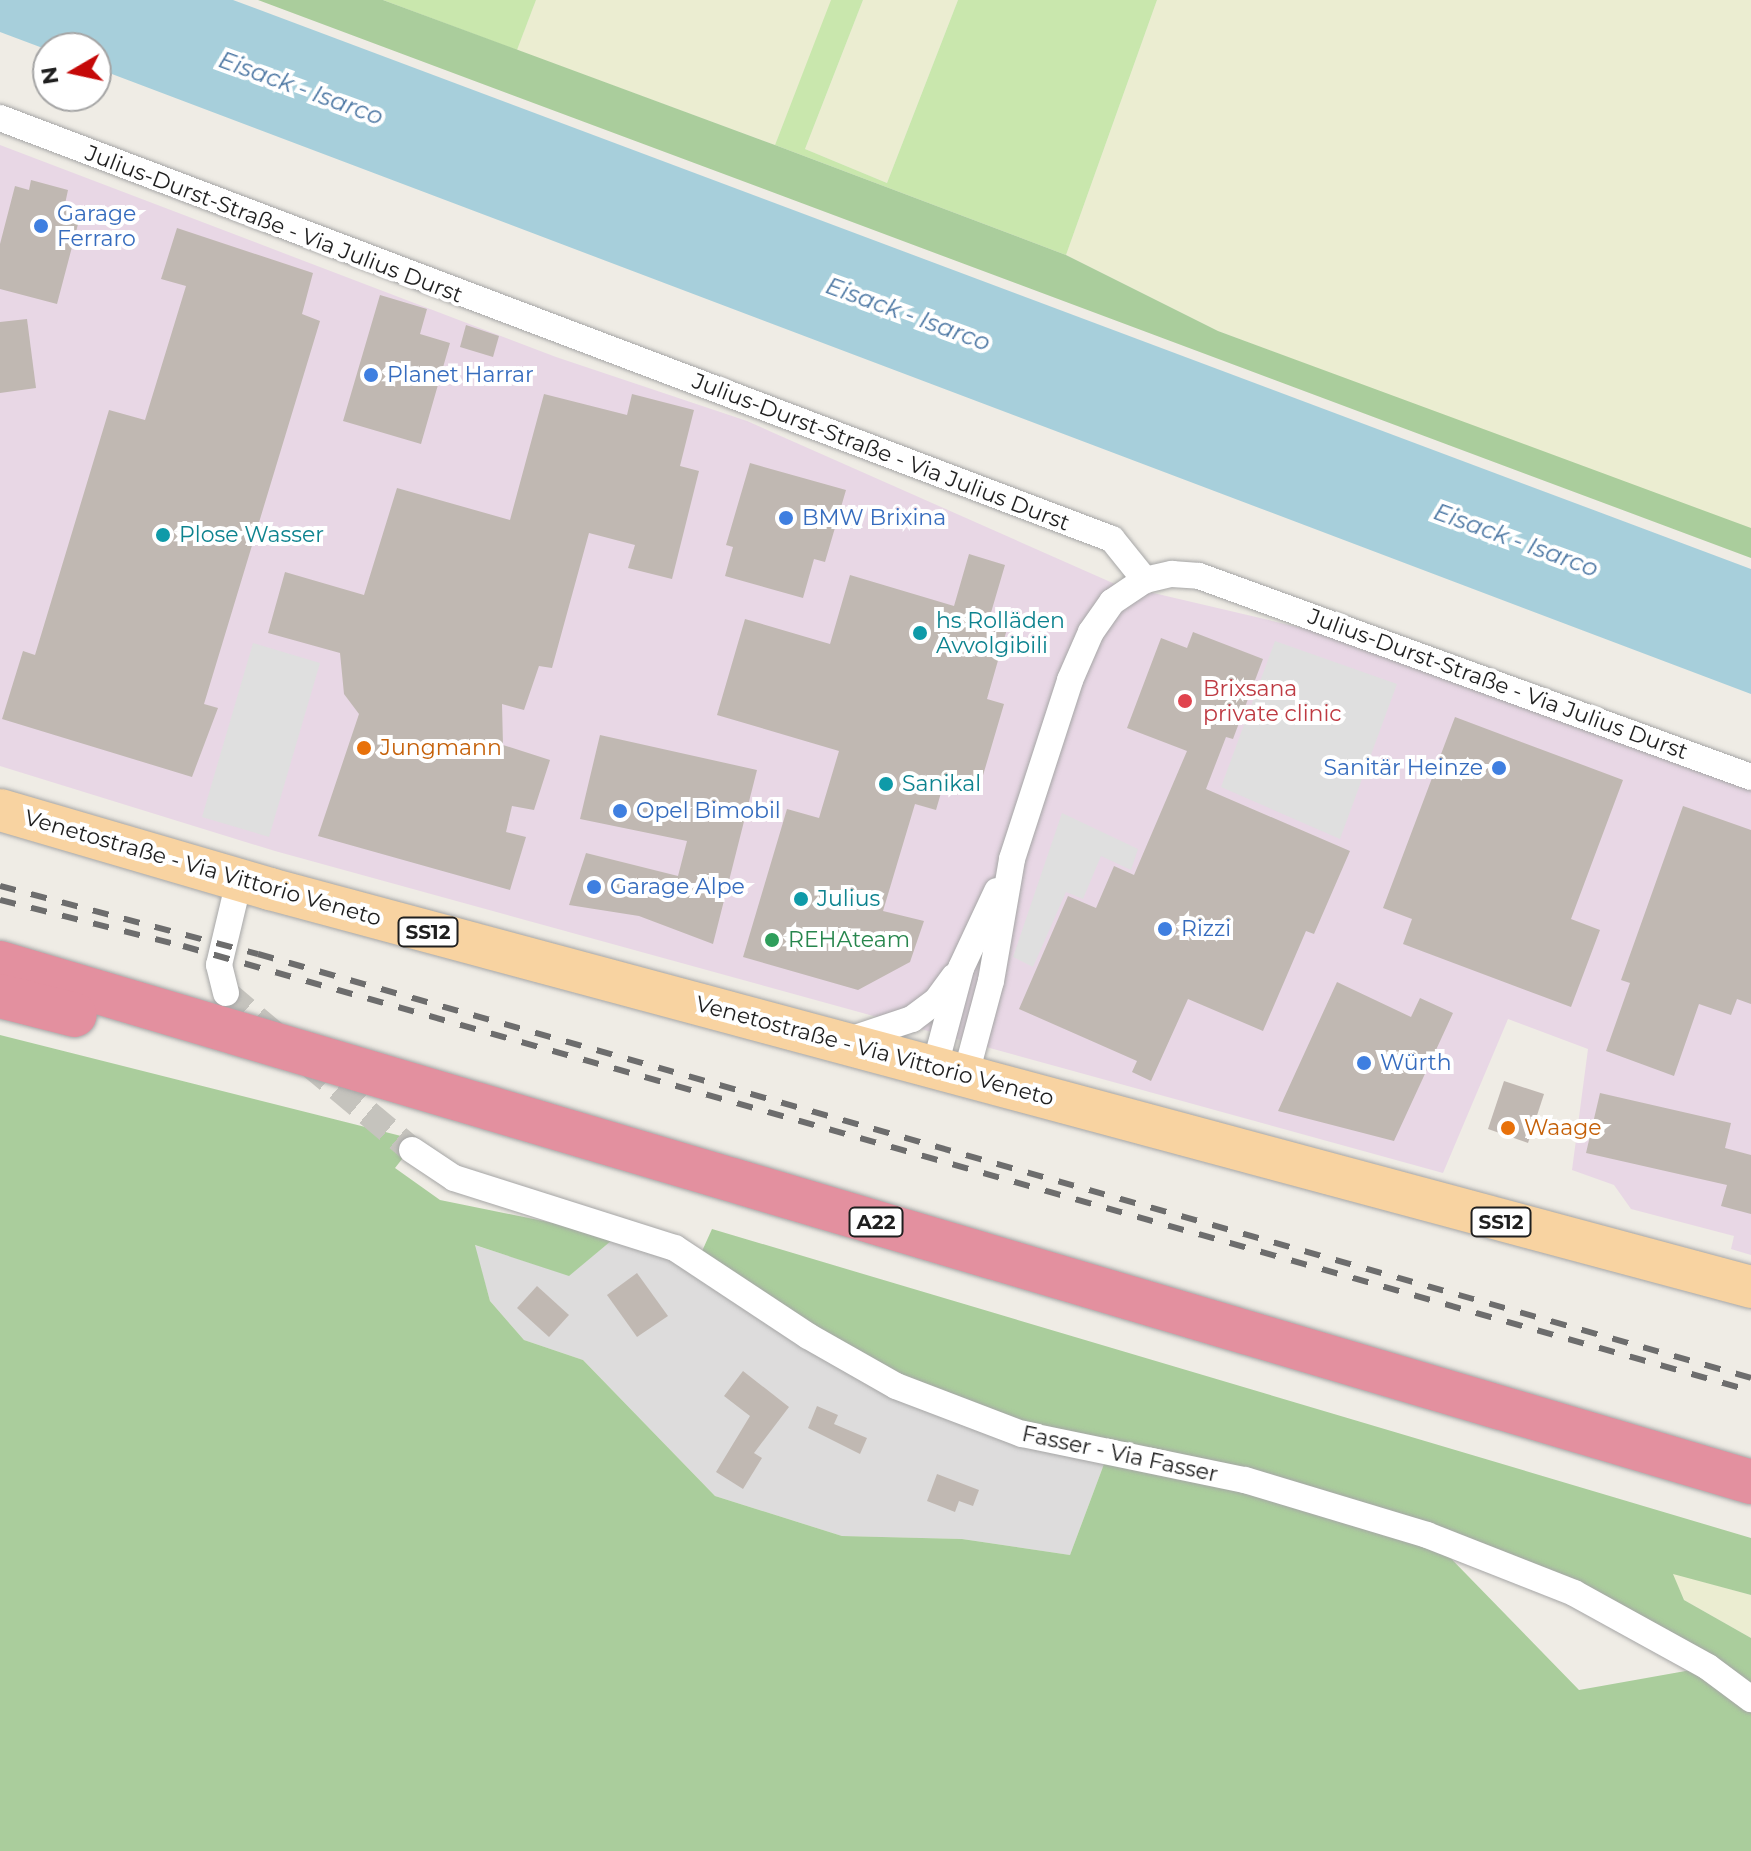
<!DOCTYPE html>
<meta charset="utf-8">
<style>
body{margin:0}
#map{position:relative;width:1751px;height:1851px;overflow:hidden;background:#efece5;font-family:Montserrat,sans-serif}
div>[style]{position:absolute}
.residential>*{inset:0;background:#dddcdc}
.industrial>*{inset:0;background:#e8d7e5}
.farmland>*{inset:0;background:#ebedd1}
.grass>*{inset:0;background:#c9e7ad}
.forest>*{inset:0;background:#aacd9c}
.parking>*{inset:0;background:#dfdfdf}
.water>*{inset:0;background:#a7cfdb}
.building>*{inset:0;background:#c0b8b2}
.minor-tunnel>*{height:26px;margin-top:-13px;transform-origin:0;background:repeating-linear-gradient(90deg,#c5c3bd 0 26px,transparent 0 39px)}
.roads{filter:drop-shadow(0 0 2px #a6a6a6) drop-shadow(0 0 2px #a6a6a6)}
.minor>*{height:26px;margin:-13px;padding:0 13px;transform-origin:13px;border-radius:13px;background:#fff}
.primary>*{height:42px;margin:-21px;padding:0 21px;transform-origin:21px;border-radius:21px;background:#f8d3a1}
.motorway>*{height:44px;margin:-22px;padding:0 22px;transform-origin:22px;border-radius:22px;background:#e3909f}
.rail>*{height:6px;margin-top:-3px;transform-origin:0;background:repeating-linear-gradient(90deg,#6d6d6d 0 16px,transparent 0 32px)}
.dots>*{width:22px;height:22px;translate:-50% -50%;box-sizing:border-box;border:4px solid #fff;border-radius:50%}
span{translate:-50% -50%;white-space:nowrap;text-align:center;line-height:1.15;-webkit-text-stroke:8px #fff;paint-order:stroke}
.shield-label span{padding:2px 6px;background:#fff;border:2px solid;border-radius:6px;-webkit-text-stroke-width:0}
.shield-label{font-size:20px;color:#1f1f1f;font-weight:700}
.shop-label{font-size:22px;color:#366cbe}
.left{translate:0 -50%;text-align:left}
.right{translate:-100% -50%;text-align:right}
.street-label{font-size:22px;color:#1f1f1f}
.culture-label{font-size:22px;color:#0d838f}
.health-label{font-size:22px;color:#be3a42}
.food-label{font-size:22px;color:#c56008}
.leisure-label{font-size:22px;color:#27864d}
.water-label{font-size:24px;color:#4c77a3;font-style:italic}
.north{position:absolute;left:32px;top:32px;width:80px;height:80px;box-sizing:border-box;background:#fff;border:2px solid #a5a5a5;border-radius:50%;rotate:261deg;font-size:22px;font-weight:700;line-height:32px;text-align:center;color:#1f1f1f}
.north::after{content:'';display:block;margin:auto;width:28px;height:36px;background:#c50908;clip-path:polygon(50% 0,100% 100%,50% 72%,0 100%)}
</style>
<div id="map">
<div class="residential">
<i style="clip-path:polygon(617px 1236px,1107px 1456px,1070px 1555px,962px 1539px,842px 1536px,715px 1496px,583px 1360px,524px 1340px,490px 1301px,474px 1245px,569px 1275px)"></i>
</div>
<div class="industrial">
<i style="clip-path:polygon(0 145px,556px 357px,747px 421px,1115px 584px,1426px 657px,1751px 770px,1751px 1255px,1731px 1249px,1734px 1236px,1631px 1209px,1614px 1185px,1572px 1170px,1588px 1049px,1508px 1019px,1443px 1173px,275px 851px,0 766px)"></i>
</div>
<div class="farmland">
<i style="clip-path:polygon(536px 0,832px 0,775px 145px,517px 50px)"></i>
<i style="clip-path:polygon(863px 0,958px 0,887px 183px,805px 149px)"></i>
<i style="clip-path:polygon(1157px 0,1751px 0,1751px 531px,1218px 331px,1066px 255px)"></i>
<i style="clip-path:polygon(1672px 1573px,1751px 1595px,1751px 1638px,1684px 1600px)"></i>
</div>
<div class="grass">
<i style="clip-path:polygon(383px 0,536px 0,517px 50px)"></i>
<i style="clip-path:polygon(831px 0,863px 0,805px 149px,887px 183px,958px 0,1157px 0,1066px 255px,775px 145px)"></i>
</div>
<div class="forest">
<i style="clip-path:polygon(258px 0,383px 0,775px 145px,1066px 255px,1218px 331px,1751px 528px,1751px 558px)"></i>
<i style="clip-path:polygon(0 1035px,417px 1140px,395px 1168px,440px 1200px,617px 1236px,569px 1276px,475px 1245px,490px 1301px,524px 1340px,583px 1360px,715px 1496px,842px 1536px,962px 1539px,1070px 1555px,1107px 1456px,1022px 1434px,896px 1386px,808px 1336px,698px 1260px,712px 1229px,1751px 1538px,1751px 1595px,1673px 1574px,1684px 1600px,1751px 1638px,1751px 1691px,1709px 1666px,1574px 1593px,1429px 1536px,1579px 1690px,1708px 1667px,1751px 1699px,1751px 1851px,0 1851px)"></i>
</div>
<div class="parking">
<i style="clip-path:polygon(1275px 641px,1397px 684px,1340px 839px,1221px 787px)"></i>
<i style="clip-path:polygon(253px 643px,320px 663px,269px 837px,202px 817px)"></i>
<i style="clip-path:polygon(1062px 813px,1138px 849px,1131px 870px,1101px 856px,1083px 899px,1066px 892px,1033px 967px,1013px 957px)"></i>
</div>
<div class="water">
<i style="clip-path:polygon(0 0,233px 0,1751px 569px,1751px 694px,96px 68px,96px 48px,48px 50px,0 32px)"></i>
</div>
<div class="building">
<i style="clip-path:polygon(31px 180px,68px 190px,65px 204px,82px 209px,57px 304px,0 289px,0 244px,15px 186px,29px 190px)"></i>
<i style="clip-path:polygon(177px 228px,313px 273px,302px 314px,320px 321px,204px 704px,218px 708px,192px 777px,2px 719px,23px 651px,35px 655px,109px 410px,145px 420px,186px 286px,161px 279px)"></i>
<i style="clip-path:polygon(380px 295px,427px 309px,420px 334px,450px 343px,421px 444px,343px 421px)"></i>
<i style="clip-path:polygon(27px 319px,36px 388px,0 393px,0 322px)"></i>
<i style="clip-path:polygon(466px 325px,499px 336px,493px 357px,460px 347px)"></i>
<i style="clip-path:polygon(544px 394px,627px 415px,632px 394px,694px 410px,680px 466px,699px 471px,672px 579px,628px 568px,635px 545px,589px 533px,552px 668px,539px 666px,524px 710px,502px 704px,503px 745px,550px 760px,534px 810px,512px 806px,506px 832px,526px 837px,510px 890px,318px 836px,359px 714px,344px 694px,340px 653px,268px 633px,285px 572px,364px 595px,397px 488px,510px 520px)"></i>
<i style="clip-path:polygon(750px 463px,846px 490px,825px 562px,814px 559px,803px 598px,725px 576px,733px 547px,726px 545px)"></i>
<i style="clip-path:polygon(969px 554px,1005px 565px,990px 616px,1009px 622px,987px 699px,1004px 704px,979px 789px,945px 779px,936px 810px,915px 804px,883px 911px,924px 921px,910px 962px,858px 990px,743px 957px,787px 809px,819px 818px,839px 751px,717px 715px,745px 619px,830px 644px,850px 575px,954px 606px)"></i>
<i style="clip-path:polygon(1193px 632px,1263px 659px,1233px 739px,1226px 737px,1206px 789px,1350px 851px,1314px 934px,1306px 931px,1263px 1031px,1188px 999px,1151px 1081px,1132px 1072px,1137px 1061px,1019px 1009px,1068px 896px,1096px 908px,1114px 866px,1134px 875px,1187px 751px,1127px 728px,1161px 638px,1187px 648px)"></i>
<i style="clip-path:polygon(1455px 717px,1623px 780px,1571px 919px,1600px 930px,1571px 1007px,1403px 944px,1412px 919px,1383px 908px)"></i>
<i style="clip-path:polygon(600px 735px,757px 770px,713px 944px,639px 916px,569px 905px,586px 853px,678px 876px,687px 841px,580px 819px)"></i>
<i style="clip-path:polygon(1683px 806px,1751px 830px,1751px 1004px,1737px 999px,1731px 1015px,1699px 1004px,1674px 1076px,1606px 1051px,1630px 983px,1621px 980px)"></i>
<i style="clip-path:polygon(1337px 982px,1411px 1017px,1420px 998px,1453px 1013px,1394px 1141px,1278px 1111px)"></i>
<i style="clip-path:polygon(1504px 1081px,1544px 1094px,1528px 1143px,1488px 1129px)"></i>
<i style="clip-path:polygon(1600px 1093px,1731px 1123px,1725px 1148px,1751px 1155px,1751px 1214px,1721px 1206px,1727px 1185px,1586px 1153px)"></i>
<i style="clip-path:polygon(637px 1273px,668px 1316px,637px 1337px,607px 1295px)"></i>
<i style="clip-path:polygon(537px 1286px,569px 1315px,549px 1337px,517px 1308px)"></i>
<i style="clip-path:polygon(743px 1371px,789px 1407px,754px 1453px,762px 1458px,743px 1489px,716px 1472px,750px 1416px,724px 1396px)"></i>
<i style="clip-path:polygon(817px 1406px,838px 1415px,834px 1424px,867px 1438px,860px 1454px,808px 1428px)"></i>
<i style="clip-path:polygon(937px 1474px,979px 1490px,973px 1506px,959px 1501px,955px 1512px,927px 1501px)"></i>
</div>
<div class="minor-tunnel">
<i style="left:226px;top:993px;width:68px;rotate:40.2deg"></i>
<i style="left:308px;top:1063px;width:136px;rotate:39.9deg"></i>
</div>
<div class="roads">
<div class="minor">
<i style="left:0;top:118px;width:1189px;rotate:20.74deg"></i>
<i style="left:1112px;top:539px;width:53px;rotate:51.2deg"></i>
<i style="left:226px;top:993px;width:29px;rotate:-104deg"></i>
<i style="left:219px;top:965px;width:86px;rotate:-76.6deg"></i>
<i style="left:843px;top:1042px;width:73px;rotate:-18.4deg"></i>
<i style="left:912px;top:1019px;width:31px;rotate:-37deg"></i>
<i style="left:937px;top:1000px;width:29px;rotate:-54deg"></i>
<i style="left:935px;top:1066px;width:101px;rotate:-75.1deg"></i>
<i style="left:961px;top:968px;width:85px;rotate:-64.9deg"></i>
<i style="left:966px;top:1074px;width:96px;rotate:-75deg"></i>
<i style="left:991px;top:981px;width:124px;rotate:-80.2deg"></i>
<i style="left:1012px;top:859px;width:188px;rotate:-72deg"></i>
<i style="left:1070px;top:680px;width:52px;rotate:-66.4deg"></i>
<i style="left:1091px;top:632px;width:37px;rotate:-55deg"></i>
<i style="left:1112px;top:602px;width:40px;rotate:-34deg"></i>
<i style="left:1145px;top:580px;width:28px;rotate:-13deg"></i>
<i style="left:1172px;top:574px;width:27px;rotate:4deg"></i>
<i style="left:1199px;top:576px;width:587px;rotate:20.01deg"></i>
<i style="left:412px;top:1150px;width:50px;rotate:33.7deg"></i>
<i style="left:454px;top:1178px;width:232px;rotate:17.6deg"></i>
<i style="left:675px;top:1248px;width:159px;rotate:33.5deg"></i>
<i style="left:808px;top:1336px;width:101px;rotate:29.6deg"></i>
<i style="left:896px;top:1386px;width:135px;rotate:20.9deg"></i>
<i style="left:1022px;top:1434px;width:228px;rotate:11.7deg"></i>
<i style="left:1245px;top:1480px;width:190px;rotate:16.8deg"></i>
<i style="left:1427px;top:1535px;width:158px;rotate:21.5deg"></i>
<i style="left:1574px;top:1593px;width:153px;rotate:28.9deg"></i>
<i style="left:1708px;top:1667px;width:54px;rotate:36.7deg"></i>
</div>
<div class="primary">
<i style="left:0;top:810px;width:281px;rotate:16.3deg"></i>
<i style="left:270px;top:889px;width:1534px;rotate:15.04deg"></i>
</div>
<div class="motorway">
<i style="left:0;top:963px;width:1826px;rotate:16.51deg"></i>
<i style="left:0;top:996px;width:77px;rotate:14.2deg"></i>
</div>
</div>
<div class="rail">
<i style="left:0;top:886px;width:267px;rotate:14.8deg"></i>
<i style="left:258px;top:954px;width:1552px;rotate:15.85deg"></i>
<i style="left:0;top:900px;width:189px;rotate:14.1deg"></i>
<i style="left:183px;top:946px;width:1630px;rotate:15.84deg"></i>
</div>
<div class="dots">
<i style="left:41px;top:226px;background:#3f7fe0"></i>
<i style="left:371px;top:375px;background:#3f7fe0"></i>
<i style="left:786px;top:518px;background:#3f7fe0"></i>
<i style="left:163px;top:535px;background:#0f9aa8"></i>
<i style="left:920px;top:633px;background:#0f9aa8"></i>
<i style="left:1185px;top:701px;background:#e0444e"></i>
<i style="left:364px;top:748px;background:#e8710a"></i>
<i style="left:1499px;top:768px;background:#3f7fe0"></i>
<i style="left:886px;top:784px;background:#0f9aa8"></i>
<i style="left:620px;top:811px;background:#3f7fe0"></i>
<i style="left:594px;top:887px;background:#3f7fe0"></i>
<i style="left:801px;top:899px;background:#0f9aa8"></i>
<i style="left:1165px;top:929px;background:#3f7fe0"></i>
<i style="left:772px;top:940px;background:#2e9e5b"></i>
<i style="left:1364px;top:1063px;background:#3f7fe0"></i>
<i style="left:1508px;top:1128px;background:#e8710a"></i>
</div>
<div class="shield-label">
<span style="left:428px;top:932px">SS12</span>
<span style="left:876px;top:1222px">A22</span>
<span style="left:1501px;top:1222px">SS12</span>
</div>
<div class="shop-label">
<span class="left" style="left:57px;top:226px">Garage<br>Ferraro</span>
<span class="left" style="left:387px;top:375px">Planet Harrar</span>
<span class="left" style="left:802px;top:518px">BMW Brixina</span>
<span class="right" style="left:1483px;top:768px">Sanitär Heinze</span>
<span class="left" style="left:636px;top:811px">Opel Bimobil</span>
<span class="left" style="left:610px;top:887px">Garage Alpe</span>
<span class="left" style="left:1181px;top:929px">Rizzi</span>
<span class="left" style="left:1380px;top:1063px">Würth</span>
</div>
<div class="street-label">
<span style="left:274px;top:224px;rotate:21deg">Julius-Durst-Straße - Via Julius Durst</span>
<span style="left:881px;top:452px;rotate:21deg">Julius-Durst-Straße - Via Julius Durst</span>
<span style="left:1498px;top:684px;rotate:20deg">Julius-Durst-Straße - Via Julius Durst</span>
<span style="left:203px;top:868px;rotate:16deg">Venetostraße - Via Vittorio Veneto</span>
<span style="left:875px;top:1051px;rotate:15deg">Venetostraße - Via Vittorio Veneto</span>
<span style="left:1120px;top:1454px;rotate:12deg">Fasser - Via Fasser</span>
</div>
<div class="culture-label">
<span class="left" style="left:179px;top:535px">Plose Wasser</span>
<span class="left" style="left:936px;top:633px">hs Rolläden<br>Avvolgibili</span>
<span class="left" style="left:902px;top:784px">Sanikal</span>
<span class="left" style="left:817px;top:899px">Julius</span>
</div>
<div class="health-label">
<span class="left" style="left:1203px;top:701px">Brixsana<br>private clinic</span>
</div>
<div class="food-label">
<span class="left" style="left:380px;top:748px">Jungmann</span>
<span class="left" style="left:1524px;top:1128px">Waage</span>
</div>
<div class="leisure-label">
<span class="left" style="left:788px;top:940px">REHAteam</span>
</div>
<div class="water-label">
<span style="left:301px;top:88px;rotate:20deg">Eisack - Isarco</span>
<span style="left:908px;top:314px;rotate:20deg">Eisack - Isarco</span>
<span style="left:1516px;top:540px;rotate:20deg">Eisack - Isarco</span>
</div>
<div class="north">N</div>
</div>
